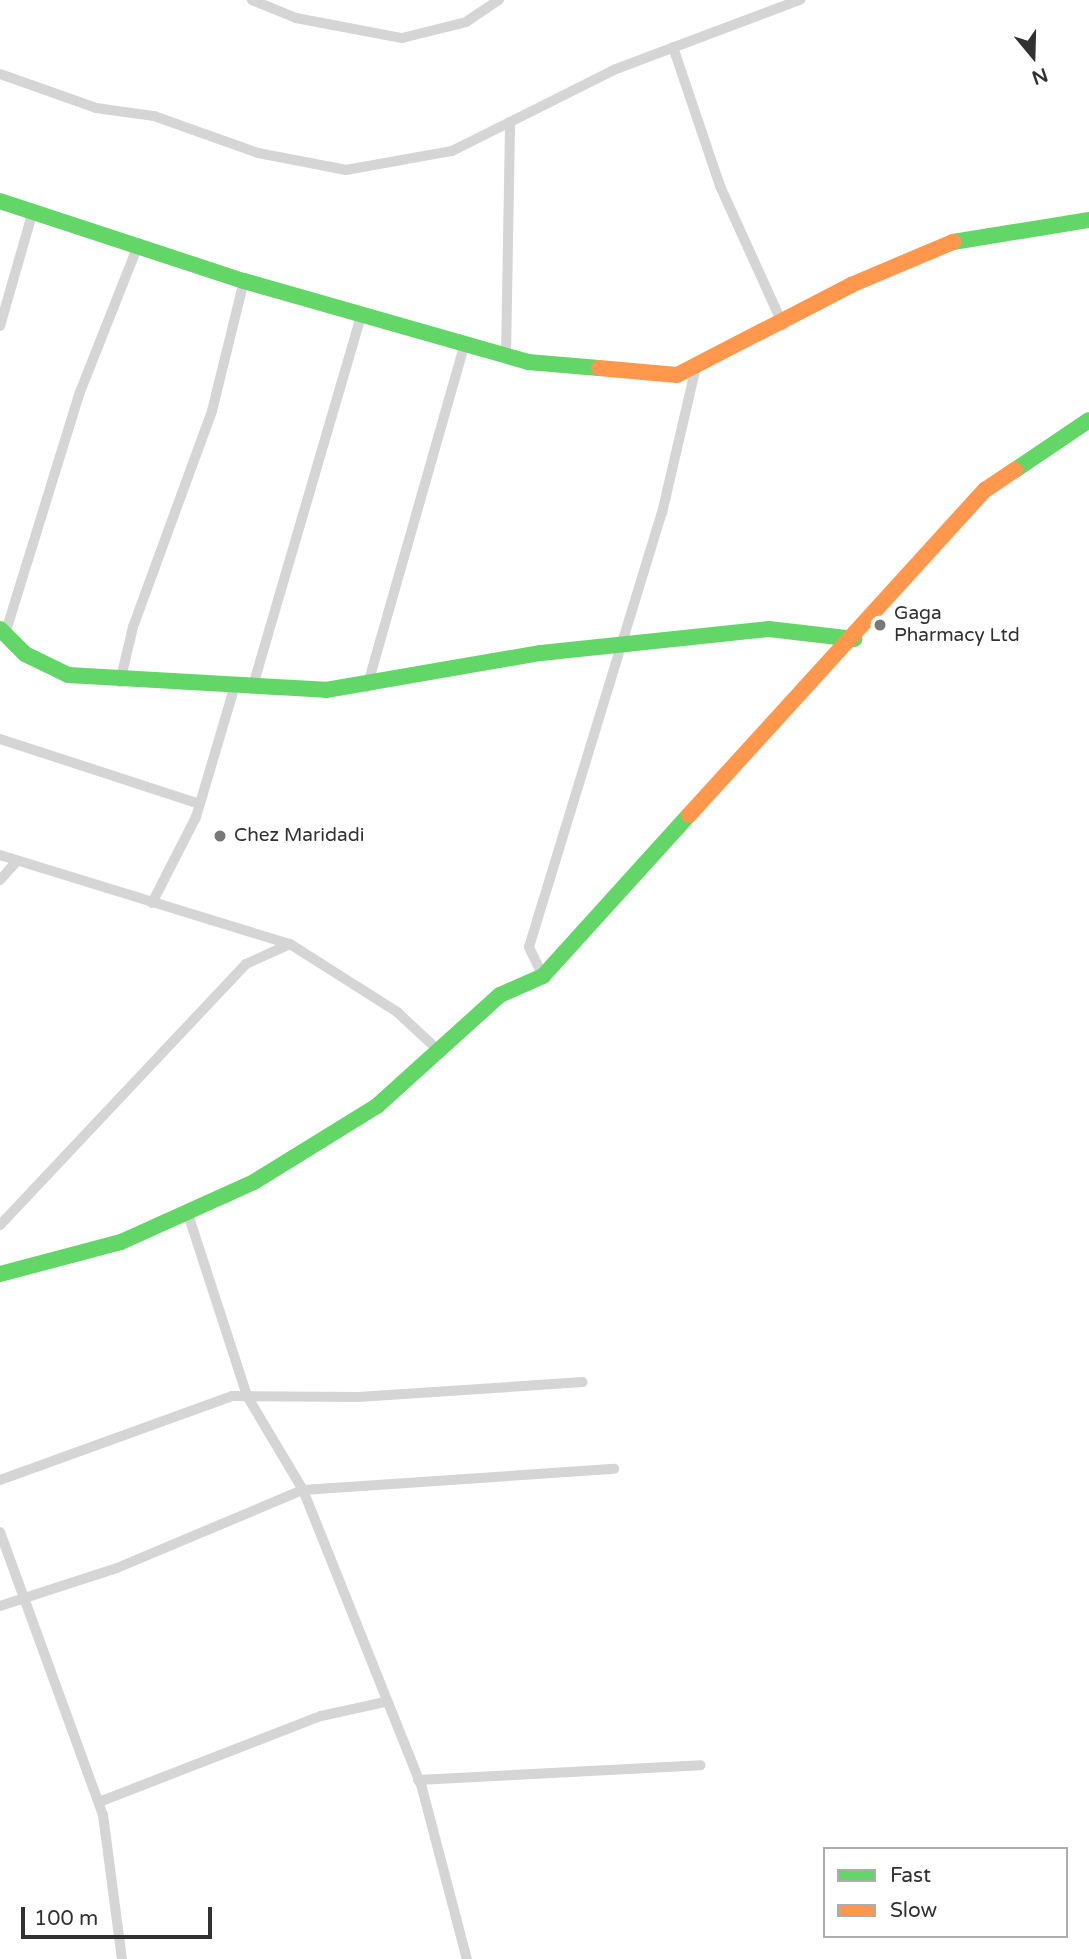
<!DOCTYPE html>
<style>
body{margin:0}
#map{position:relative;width:1089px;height:1959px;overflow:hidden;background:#fff;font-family:"Varela Round",sans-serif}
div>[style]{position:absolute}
.street>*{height:10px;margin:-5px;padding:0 5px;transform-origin:5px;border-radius:5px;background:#d5d5d5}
.fast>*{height:16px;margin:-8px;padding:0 8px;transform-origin:8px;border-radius:8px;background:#63d668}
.slow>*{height:16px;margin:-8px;padding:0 8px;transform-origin:8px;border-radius:8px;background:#ff974d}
.dots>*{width:19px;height:19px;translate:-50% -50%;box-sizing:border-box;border:4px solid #fff;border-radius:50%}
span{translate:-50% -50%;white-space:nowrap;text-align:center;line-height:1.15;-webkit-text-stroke:7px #fff;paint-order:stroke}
.poi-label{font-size:19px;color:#313131}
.left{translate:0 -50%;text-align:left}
.legend{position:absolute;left:823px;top:1847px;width:245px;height:91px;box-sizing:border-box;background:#fff;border:2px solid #adadad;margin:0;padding:9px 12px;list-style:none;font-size:21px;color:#313131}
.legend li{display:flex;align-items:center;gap:14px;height:35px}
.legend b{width:35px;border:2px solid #adadad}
.north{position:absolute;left:998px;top:21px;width:70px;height:70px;-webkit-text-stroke:5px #fff;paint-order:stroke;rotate:161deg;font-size:19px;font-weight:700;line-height:28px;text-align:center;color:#313131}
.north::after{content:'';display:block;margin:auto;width:24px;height:32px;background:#313131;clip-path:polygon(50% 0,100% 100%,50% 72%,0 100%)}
.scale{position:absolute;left:21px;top:1907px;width:191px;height:32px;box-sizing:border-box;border:4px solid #313131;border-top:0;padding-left:9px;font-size:21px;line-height:24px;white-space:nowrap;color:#313131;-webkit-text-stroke:5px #fff;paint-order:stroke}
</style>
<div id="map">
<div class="street">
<i style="left:252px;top:0;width:48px;rotate:22.2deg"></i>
<i style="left:296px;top:18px;width:108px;rotate:10.7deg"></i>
<i style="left:402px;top:38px;width:66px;rotate:-14deg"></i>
<i style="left:466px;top:22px;width:40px;rotate:-34deg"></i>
<i style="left:673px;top:47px;width:147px;rotate:71.3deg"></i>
<i style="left:720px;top:186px;width:153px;rotate:65.6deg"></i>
<i style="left:0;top:74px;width:102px;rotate:19.5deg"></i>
<i style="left:96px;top:108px;width:59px;rotate:7.9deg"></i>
<i style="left:154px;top:116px;width:110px;rotate:19.6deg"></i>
<i style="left:258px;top:153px;width:90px;rotate:10.9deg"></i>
<i style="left:346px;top:170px;width:108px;rotate:-10.2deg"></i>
<i style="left:452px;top:151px;width:65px;rotate:-26.6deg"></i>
<i style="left:0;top:326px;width:120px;rotate:-74deg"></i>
<i style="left:506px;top:356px;width:234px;rotate:-89deg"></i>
<i style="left:510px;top:122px;width:119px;rotate:-26.6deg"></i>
<i style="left:616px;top:69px;width:197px;rotate:-20.6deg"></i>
<i style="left:5px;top:634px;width:253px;rotate:-72.8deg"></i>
<i style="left:80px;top:392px;width:160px;rotate:-68.4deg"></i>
<i style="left:120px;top:682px;width:57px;rotate:-76.7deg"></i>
<i style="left:133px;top:627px;width:230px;rotate:-69.9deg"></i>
<i style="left:212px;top:411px;width:134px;rotate:-76.2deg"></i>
<i style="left:367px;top:687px;width:357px;rotate:-74.1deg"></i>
<i style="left:252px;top:689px;width:392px;rotate:-73.7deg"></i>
<i style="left:0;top:739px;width:210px;rotate:18deg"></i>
<i style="left:0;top:855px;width:303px;rotate:17.1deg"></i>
<i style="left:290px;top:944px;width:127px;rotate:32.4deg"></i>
<i style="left:397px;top:1012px;width:56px;rotate:42.8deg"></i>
<i style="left:0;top:880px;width:25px;rotate:-48deg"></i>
<i style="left:152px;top:903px;width:97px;rotate:-62.9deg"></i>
<i style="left:196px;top:817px;width:134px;rotate:-73.5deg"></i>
<i style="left:543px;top:976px;width:32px;rotate:-116deg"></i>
<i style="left:529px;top:947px;width:454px;rotate:-73deg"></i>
<i style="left:662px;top:513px;width:150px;rotate:-76.9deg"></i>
<i style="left:187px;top:1211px;width:194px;rotate:72deg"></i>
<i style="left:247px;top:1396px;width:109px;rotate:59.2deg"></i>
<i style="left:303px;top:1490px;width:321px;rotate:68.2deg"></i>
<i style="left:422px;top:1788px;width:177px;rotate:75.3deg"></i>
<i style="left:0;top:1225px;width:359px;rotate:-46.7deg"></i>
<i style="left:246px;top:964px;width:48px;rotate:-24.4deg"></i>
<i style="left:0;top:1480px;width:247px;rotate:-19.9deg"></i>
<i style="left:232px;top:1396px;width:126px;rotate:0.5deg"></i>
<i style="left:358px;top:1397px;width:225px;rotate:-3.8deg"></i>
<i style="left:0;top:1532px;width:301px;rotate:70deg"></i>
<i style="left:103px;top:1815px;width:145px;rotate:82.5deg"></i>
<i style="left:0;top:1606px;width:123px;rotate:-18deg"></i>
<i style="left:117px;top:1568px;width:202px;rotate:-22.8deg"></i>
<i style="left:303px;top:1490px;width:312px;rotate:-3.9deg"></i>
<i style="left:418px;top:1780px;width:283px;rotate:-3deg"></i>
<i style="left:99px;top:1802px;width:238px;rotate:-21.2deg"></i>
<i style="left:321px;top:1716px;width:66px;rotate:-12.3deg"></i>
</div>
<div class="fast">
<i style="left:0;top:201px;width:257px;rotate:18.2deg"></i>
<i style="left:244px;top:281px;width:295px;rotate:15.9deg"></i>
<i style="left:528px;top:362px;width:71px;rotate:4.8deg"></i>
<i style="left:953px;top:242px;width:138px;rotate:-9.2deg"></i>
<i style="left:1015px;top:470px;width:89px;rotate:-34deg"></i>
<i style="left:0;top:629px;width:35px;rotate:45deg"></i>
<i style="left:25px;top:654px;width:48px;rotate:26deg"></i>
<i style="left:68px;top:675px;width:258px;rotate:3.3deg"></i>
<i style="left:326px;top:690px;width:218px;rotate:-9.8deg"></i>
<i style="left:541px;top:653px;width:229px;rotate:-6deg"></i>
<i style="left:769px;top:629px;width:86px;rotate:6.7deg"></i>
<i style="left:0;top:1274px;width:125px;rotate:-14.8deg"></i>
<i style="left:121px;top:1242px;width:146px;rotate:-24.3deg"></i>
<i style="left:254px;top:1182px;width:145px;rotate:-31.7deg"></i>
<i style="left:377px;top:1106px;width:166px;rotate:-42.1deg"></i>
<i style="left:500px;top:995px;width:47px;rotate:-23.8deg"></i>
<i style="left:543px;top:976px;width:217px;rotate:-47.8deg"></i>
</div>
<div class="slow">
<i style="left:599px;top:368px;width:78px;rotate:5.1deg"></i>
<i style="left:677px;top:375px;width:196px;rotate:-27.3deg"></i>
<i style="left:851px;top:285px;width:111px;rotate:-22.9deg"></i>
<i style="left:689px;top:815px;width:440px;rotate:-47.7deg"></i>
<i style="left:985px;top:490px;width:36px;rotate:-34deg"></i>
</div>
<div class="dots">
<i style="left:880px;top:625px;background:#797979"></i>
<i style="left:220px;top:836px;background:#797979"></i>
</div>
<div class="poi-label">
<span class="left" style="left:894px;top:625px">Gaga<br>Pharmacy Ltd</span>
<span class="left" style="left:234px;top:836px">Chez Maridadi</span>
</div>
<ul class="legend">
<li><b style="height:9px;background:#63d668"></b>Fast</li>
<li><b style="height:9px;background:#ff974d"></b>Slow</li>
</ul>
<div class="north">N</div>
<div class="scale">100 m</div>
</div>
